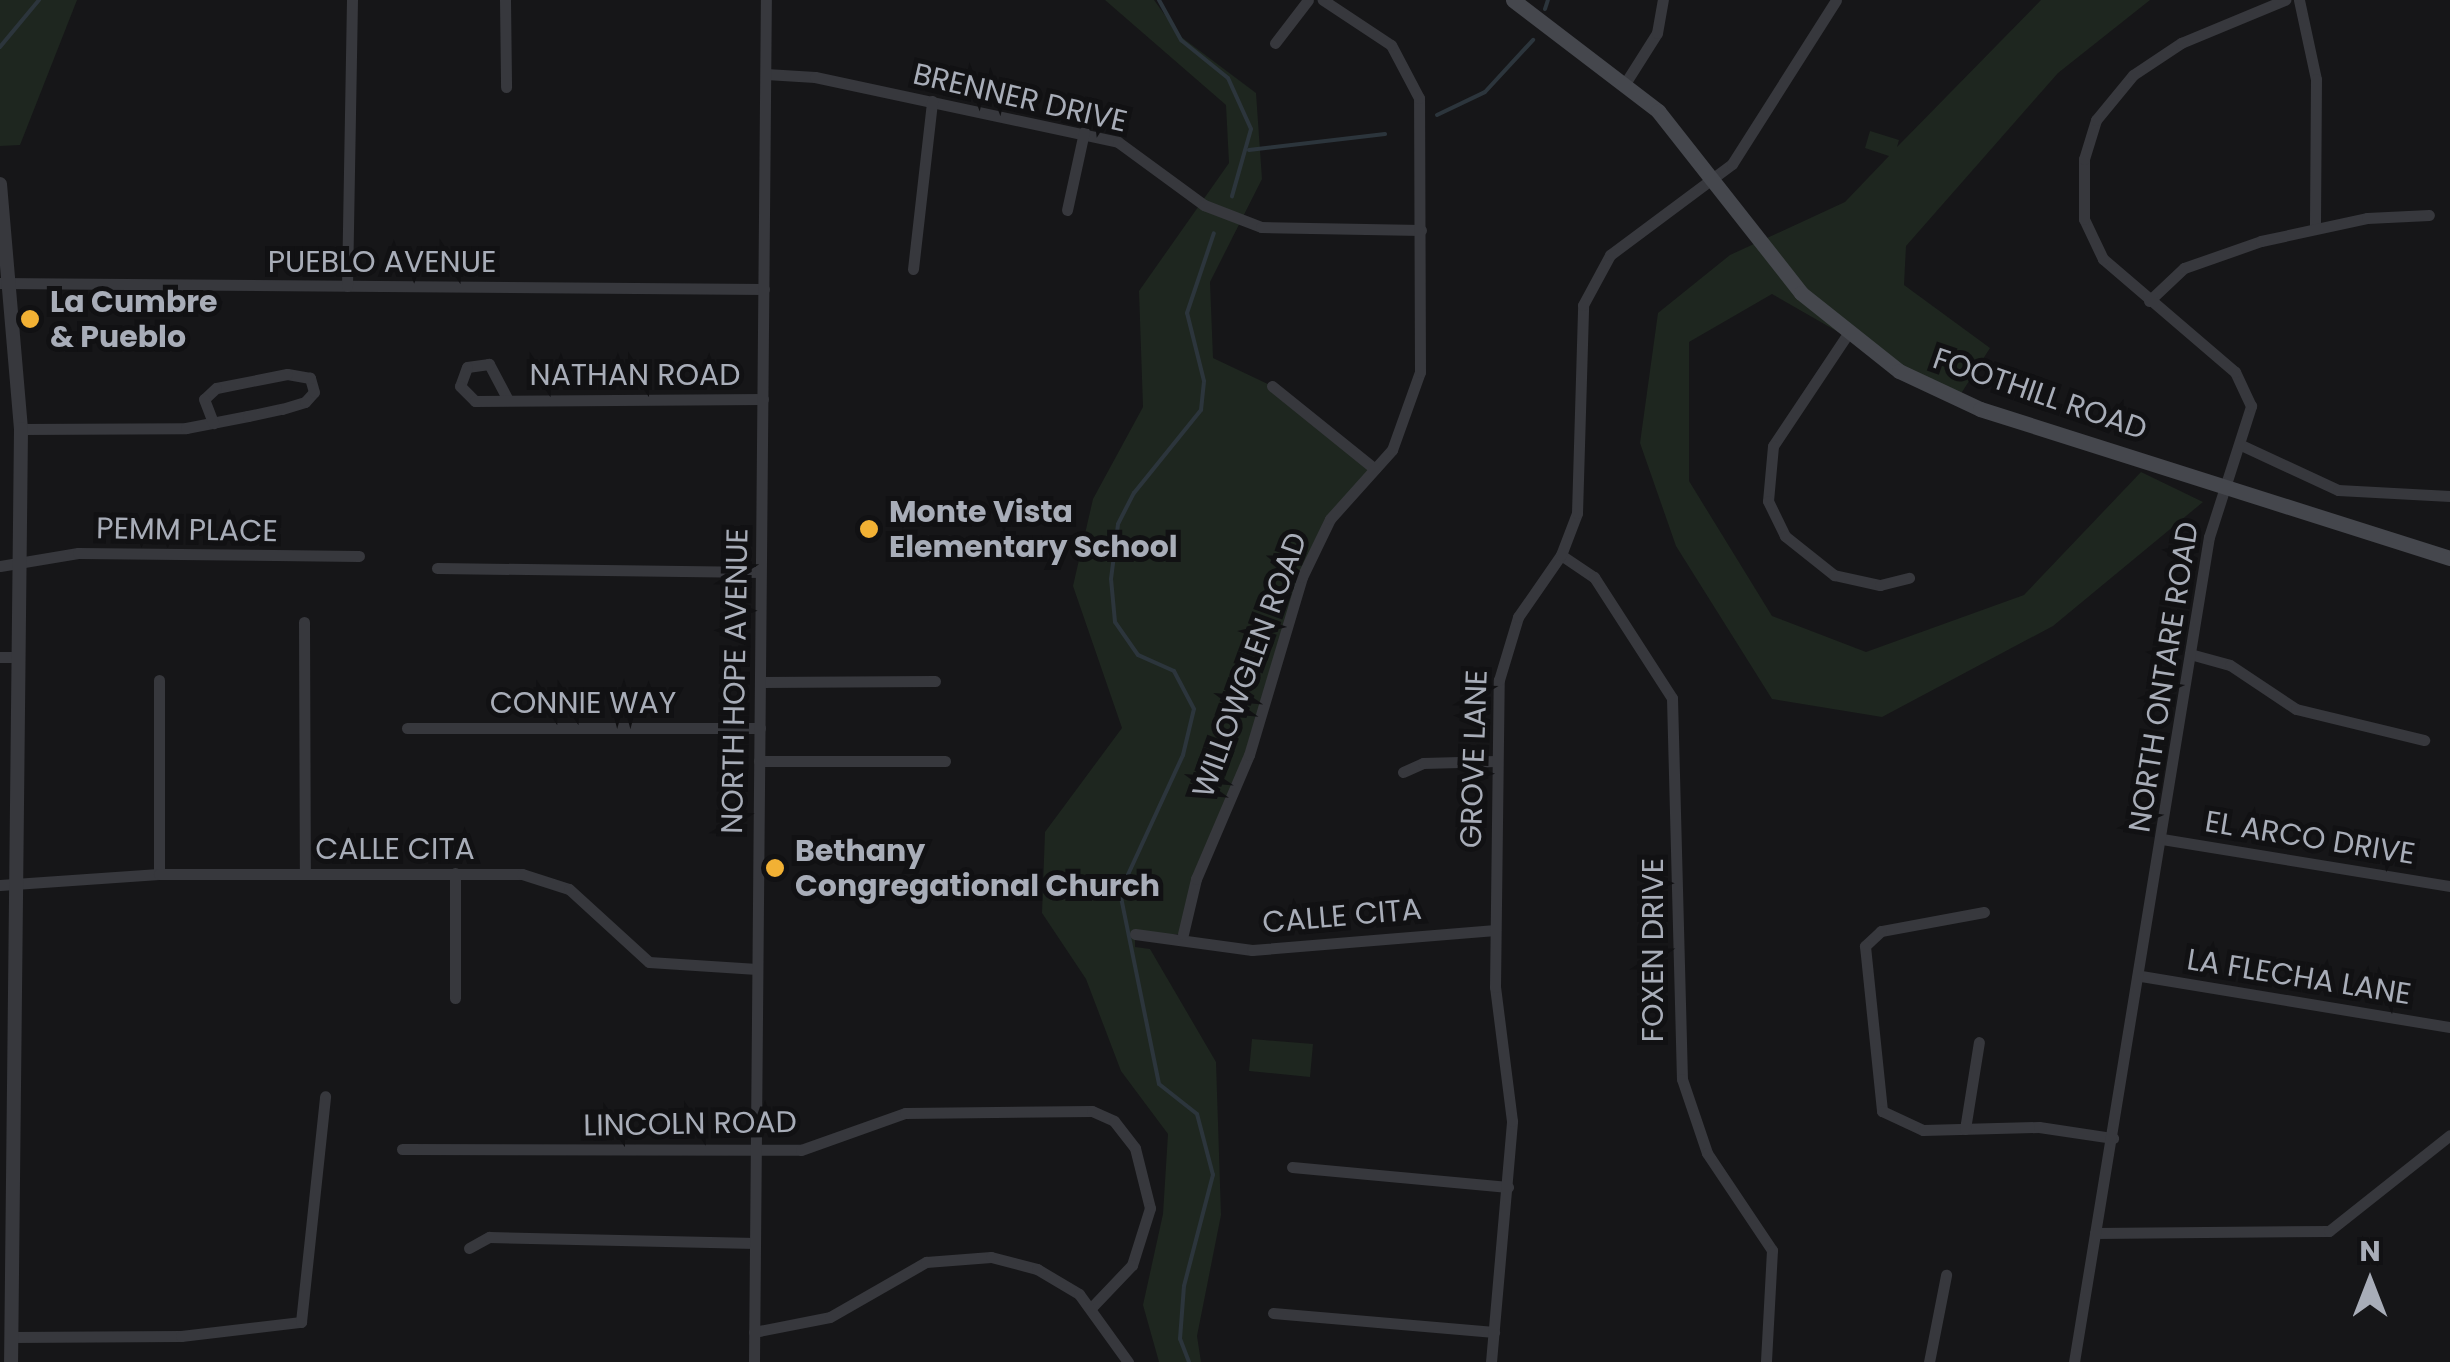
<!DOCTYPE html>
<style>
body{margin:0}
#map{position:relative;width:2450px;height:1362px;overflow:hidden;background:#161618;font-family:Poppins,sans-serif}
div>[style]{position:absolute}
.green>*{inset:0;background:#1e261f}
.stream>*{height:4px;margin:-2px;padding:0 2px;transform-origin:2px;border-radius:2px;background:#2c353c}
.minor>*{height:11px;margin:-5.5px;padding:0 5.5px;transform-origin:5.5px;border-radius:5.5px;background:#37383d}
.tertiary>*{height:14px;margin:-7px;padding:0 7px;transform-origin:7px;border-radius:7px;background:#37383d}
.secondary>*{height:15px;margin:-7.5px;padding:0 7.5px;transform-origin:7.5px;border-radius:7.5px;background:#45474d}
.dots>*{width:28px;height:28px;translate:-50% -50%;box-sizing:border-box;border:5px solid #111113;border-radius:50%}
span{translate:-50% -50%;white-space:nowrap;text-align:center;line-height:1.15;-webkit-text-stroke:10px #111113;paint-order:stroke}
.street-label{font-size:30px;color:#a8adb8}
.poi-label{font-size:30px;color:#a8adb8;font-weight:700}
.left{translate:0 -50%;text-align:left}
.north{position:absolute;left:2320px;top:1232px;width:100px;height:100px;-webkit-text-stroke:8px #111113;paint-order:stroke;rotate:0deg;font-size:28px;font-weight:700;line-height:40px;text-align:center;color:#a8adb8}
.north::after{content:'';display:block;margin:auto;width:35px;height:45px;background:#a8adb8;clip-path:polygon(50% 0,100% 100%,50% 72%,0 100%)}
</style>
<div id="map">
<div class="green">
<i style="clip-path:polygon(0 0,77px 0,20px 145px,0 146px)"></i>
<i style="clip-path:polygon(1105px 0,1154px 0,1180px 36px,1256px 93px,1262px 179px,1210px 282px,1213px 358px,1272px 386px,1375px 469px,1316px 545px,1183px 934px,1135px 934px,1135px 947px,1150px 949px,1216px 1062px,1221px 1215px,1197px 1336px,1201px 1362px,1159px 1362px,1143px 1305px,1163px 1214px,1168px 1134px,1121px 1071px,1086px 979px,1042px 913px,1045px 832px,1122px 728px,1073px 586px,1093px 499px,1143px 407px,1139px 291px,1229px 163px,1226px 105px)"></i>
<i style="clip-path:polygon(2041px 0,2150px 0,2058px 73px,1906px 246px,1904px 285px,1990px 348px,1957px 400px,1772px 294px,1689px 342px,1689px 481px,1772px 616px,1866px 652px,2024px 595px,2141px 472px,2203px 502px,2053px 626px,1882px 717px,1772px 699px,1676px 546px,1640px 443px,1658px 313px,1730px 255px,1845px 202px,1889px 156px,1865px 148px,1870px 131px,1899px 140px,1897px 147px)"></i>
<i style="clip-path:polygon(1252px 1039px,1313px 1044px,1310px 1077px,1249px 1071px)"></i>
</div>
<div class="stream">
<i style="left:1159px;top:0;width:46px;rotate:61.2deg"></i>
<i style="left:1181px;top:40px;width:60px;rotate:39deg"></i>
<i style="left:1228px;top:78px;width:56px;rotate:65.7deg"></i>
<i style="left:1251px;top:129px;width:70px;rotate:105.8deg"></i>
<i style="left:1545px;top:9px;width:9px;rotate:-72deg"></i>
<i style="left:0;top:47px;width:61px;rotate:-50.3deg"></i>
<i style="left:1437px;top:115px;width:53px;rotate:-25.6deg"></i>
<i style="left:1485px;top:92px;width:71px;rotate:-47.3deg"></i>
<i style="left:1249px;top:150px;width:137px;rotate:-6.7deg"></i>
<i style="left:1189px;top:1362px;width:25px;rotate:-111deg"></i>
<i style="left:1180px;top:1339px;width:53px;rotate:-85.7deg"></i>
<i style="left:1184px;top:1286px;width:115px;rotate:-75.4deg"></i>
<i style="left:1213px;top:1175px;width:63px;rotate:-104.7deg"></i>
<i style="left:1197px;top:1114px;width:48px;rotate:-141.7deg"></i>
<i style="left:1159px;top:1084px;width:196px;rotate:-101.5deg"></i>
<i style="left:1120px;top:892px;width:151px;rotate:-65.3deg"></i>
<i style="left:1183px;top:755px;width:47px;rotate:-76.6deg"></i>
<i style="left:1194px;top:709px;width:43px;rotate:-117.8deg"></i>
<i style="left:1174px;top:671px;width:39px;rotate:-156deg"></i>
<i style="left:1138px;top:655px;width:40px;rotate:-124.9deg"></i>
<i style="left:1115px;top:622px;width:43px;rotate:-95.3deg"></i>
<i style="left:1111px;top:579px;width:55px;rotate:-82.7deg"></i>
<i style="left:1118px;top:524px;width:35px;rotate:-63deg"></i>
<i style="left:1134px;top:493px;width:107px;rotate:-51.1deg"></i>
<i style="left:1201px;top:410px;width:29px;rotate:-84deg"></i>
<i style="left:1204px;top:381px;width:70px;rotate:-104deg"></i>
<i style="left:1187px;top:313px;width:84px;rotate:-71.4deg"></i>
</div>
<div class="minor">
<i style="left:505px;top:0;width:87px;rotate:89.3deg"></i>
<i style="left:2299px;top:0;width:81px;rotate:77.9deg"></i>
<i style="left:2316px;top:79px;width:148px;rotate:90.4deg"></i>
<i style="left:1275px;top:43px;width:54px;rotate:-52.5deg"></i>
<i style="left:766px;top:74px;width:49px;rotate:3.5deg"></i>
<i style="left:815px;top:77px;width:310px;rotate:12.1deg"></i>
<i style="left:1118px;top:142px;width:107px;rotate:36.2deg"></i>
<i style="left:1204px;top:205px;width:61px;rotate:21.1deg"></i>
<i style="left:1261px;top:227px;width:160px;rotate:1.1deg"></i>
<i style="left:1626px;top:82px;width:58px;rotate:-57.7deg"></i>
<i style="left:1657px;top:33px;width:34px;rotate:-80deg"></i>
<i style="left:1067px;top:210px;width:80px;rotate:-77.7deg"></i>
<i style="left:913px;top:269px;width:169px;rotate:-83.5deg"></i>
<i style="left:0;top:283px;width:764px;rotate:0.45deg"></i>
<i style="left:347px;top:286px;width:286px;rotate:-89deg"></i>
<i style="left:2149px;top:301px;width:48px;rotate:-43.3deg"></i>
<i style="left:2184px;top:268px;width:82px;rotate:-19.3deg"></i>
<i style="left:2261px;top:241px;width:108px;rotate:-12.2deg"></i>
<i style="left:2367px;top:218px;width:62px;rotate:-2.8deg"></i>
<i style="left:1847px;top:335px;width:133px;rotate:123.7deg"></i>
<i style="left:1773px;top:446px;width:55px;rotate:95.2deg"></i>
<i style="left:1768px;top:501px;width:39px;rotate:64deg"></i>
<i style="left:1785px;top:536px;width:63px;rotate:38.5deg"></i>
<i style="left:1834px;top:575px;width:47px;rotate:12.3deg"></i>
<i style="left:1880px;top:585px;width:30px;rotate:-14deg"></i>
<i style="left:1272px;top:386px;width:132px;rotate:38.9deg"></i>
<i style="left:508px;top:400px;width:41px;rotate:-117.8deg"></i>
<i style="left:489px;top:364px;width:22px;rotate:172deg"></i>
<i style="left:467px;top:367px;width:20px;rotate:110deg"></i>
<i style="left:460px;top:386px;width:21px;rotate:45deg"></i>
<i style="left:475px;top:401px;width:288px;rotate:-0.4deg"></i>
<i style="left:21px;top:429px;width:165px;rotate:-0.3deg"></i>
<i style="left:186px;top:428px;width:63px;rotate:-11deg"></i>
<i style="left:248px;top:416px;width:35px;rotate:-12deg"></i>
<i style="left:282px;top:409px;width:24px;rotate:-17deg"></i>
<i style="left:305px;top:402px;width:13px;rotate:-48deg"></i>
<i style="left:314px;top:392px;width:15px;rotate:-106deg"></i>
<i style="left:310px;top:378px;width:23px;rotate:-170deg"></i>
<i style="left:287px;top:374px;width:72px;rotate:168.8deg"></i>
<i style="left:216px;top:388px;width:16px;rotate:137deg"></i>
<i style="left:204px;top:399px;width:26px;rotate:69deg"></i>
<i style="left:2241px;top:445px;width:107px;rotate:24.9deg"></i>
<i style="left:2338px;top:490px;width:112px;rotate:3.1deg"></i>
<i style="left:1561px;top:555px;width:40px;rotate:34deg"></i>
<i style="left:1594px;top:577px;width:144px;rotate:57.2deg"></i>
<i style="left:1672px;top:698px;width:381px;rotate:88.5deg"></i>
<i style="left:1682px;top:1079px;width:78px;rotate:71.3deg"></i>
<i style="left:1707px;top:1153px;width:117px;rotate:56.2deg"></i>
<i style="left:1772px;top:1250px;width:112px;rotate:93.1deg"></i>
<i style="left:0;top:566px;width:79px;rotate:-9.5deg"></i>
<i style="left:78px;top:553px;width:281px;rotate:0.6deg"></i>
<i style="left:437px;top:568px;width:323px;rotate:0.7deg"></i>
<i style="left:304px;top:622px;width:252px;rotate:89.8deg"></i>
<i style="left:2190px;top:654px;width:41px;rotate:15.4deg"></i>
<i style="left:2230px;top:665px;width:79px;rotate:33.7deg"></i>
<i style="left:2296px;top:709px;width:132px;rotate:13.6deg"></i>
<i style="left:0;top:657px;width:15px"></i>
<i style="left:159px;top:680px;width:194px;rotate:90deg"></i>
<i style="left:760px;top:682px;width:175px;rotate:-0.3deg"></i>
<i style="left:407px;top:728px;width:353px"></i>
<i style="left:759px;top:761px;width:186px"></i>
<i style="left:1403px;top:772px;width:22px;rotate:-24deg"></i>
<i style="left:1423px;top:763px;width:73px;rotate:-1.6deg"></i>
<i style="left:2162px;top:839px;width:292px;rotate:9.3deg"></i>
<i style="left:455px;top:873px;width:125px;rotate:90deg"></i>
<i style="left:0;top:885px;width:159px;rotate:-4deg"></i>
<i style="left:159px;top:874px;width:363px"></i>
<i style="left:522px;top:874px;width:49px;rotate:17.7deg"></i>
<i style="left:569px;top:889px;width:108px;rotate:42.4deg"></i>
<i style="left:649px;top:962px;width:108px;rotate:3.7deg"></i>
<i style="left:1984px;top:912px;width:105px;rotate:169.5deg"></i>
<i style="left:1881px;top:931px;width:22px;rotate:137deg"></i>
<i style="left:1865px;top:946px;width:166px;rotate:84.1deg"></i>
<i style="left:1882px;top:1111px;width:45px;rotate:24.9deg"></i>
<i style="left:1923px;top:1130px;width:116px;rotate:-1.5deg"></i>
<i style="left:2039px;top:1127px;width:75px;rotate:8.5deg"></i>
<i style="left:1135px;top:934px;width:118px;rotate:7.8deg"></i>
<i style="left:1252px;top:950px;width:244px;rotate:-4.7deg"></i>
<i style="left:1183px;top:934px;width:57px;rotate:-76.7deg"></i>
<i style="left:1196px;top:879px;width:135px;rotate:-66.9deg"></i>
<i style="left:1249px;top:755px;width:186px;rotate:-73.4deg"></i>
<i style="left:1302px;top:577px;width:64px;rotate:-64.2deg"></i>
<i style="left:1330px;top:519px;width:93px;rotate:-48.1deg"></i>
<i style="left:1392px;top:450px;width:83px;rotate:-70.3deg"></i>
<i style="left:1420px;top:372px;width:274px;rotate:-90.2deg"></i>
<i style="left:1419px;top:98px;width:60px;rotate:-117.8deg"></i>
<i style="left:1391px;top:45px;width:82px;rotate:-146.5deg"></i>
<i style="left:2141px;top:976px;width:313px;rotate:9.4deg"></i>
<i style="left:1965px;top:1129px;width:88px;rotate:-80.9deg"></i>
<i style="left:402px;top:1149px;width:399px;rotate:0.1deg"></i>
<i style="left:801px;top:1150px;width:110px;rotate:-19.6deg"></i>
<i style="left:905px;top:1113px;width:187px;rotate:-0.6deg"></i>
<i style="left:1092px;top:1111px;width:24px;rotate:24deg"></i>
<i style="left:1114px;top:1121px;width:34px;rotate:52deg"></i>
<i style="left:1135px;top:1148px;width:62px;rotate:76deg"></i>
<i style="left:1150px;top:1208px;width:60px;rotate:107.5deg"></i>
<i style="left:1132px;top:1265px;width:58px;rotate:133.6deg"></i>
<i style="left:1292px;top:1167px;width:217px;rotate:5.3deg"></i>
<i style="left:2095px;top:1233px;width:234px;rotate:-0.5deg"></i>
<i style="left:2329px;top:1231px;width:154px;rotate:-38.4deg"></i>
<i style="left:469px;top:1248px;width:23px;rotate:-29deg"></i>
<i style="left:489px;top:1237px;width:266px;rotate:1.3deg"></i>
<i style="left:1273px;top:1313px;width:222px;rotate:4.9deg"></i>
<i style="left:754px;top:1332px;width:77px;rotate:-11.2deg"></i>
<i style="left:830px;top:1317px;width:111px;rotate:-29.8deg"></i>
<i style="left:926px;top:1262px;width:65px;rotate:-4.4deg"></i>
<i style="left:991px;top:1257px;width:48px;rotate:14.6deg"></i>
<i style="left:1037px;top:1269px;width:49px;rotate:30.8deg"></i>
<i style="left:1079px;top:1294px;width:84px;rotate:54.2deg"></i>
<i style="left:12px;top:1337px;width:169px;rotate:-0.3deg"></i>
<i style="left:181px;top:1336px;width:121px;rotate:-6.7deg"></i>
<i style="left:301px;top:1322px;width:227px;rotate:-83.9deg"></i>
<i style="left:754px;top:1362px;width:1362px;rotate:-89.5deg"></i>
<i style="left:1491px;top:1362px;width:242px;rotate:-85deg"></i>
<i style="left:1512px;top:1121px;width:135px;rotate:-97.2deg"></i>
<i style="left:1495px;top:987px;width:307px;rotate:-89.3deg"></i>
<i style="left:1499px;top:680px;width:66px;rotate:-73.2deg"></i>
<i style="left:1518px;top:617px;width:75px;rotate:-55.3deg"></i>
<i style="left:1561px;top:555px;width:45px;rotate:-69.1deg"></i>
<i style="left:1577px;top:513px;width:208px;rotate:-88.3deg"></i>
<i style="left:1583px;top:305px;width:57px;rotate:-61.6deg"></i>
<i style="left:1610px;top:255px;width:152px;rotate:-36.7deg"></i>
<i style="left:1732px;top:164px;width:194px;rotate:-57.6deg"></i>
<i style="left:1929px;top:1362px;width:89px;rotate:-78.9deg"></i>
<i style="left:2074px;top:1362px;width:836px;rotate:-80.71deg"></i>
<i style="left:2209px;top:537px;width:138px;rotate:-72.2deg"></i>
<i style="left:2251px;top:406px;width:38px;rotate:-115deg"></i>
<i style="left:2235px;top:372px;width:174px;rotate:-139.4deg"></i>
<i style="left:2103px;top:259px;width:44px;rotate:-115.4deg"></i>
<i style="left:2084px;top:219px;width:60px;rotate:-90deg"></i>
<i style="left:2084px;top:159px;width:41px;rotate:-72.9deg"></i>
<i style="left:2096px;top:120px;width:58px;rotate:-50.6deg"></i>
<i style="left:2133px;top:75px;width:58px;rotate:-33.7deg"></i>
<i style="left:2181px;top:43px;width:113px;rotate:-22.5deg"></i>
</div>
<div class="tertiary">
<i style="left:0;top:184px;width:246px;rotate:85.1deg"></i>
<i style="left:21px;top:429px;width:933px;rotate:90.61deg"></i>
</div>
<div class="secondary">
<i style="left:1513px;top:0;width:183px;rotate:37.4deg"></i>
<i style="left:1658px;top:111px;width:231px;rotate:51.8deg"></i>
<i style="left:1801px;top:293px;width:125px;rotate:38.5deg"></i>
<i style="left:1899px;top:371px;width:89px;rotate:25.1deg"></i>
<i style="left:1980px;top:409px;width:493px;rotate:17.6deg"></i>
</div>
<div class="dots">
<i style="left:30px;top:319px;background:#f2b134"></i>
<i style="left:869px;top:529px;background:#f2b134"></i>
<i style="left:775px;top:868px;background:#f2b134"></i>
</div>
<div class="street-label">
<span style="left:1020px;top:98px;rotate:13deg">BRENNER DRIVE</span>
<span style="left:382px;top:262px">PUEBLO AVENUE</span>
<span style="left:635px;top:375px">NATHAN ROAD</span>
<span style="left:2040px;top:394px;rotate:19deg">FOOTHILL ROAD</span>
<span style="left:187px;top:530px;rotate:1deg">PEMM PLACE</span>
<span style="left:1250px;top:665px;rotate:-70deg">WILLOWGLEN ROAD</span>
<span style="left:2164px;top:677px;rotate:-81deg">NORTH ONTARE ROAD</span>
<span style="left:735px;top:681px;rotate:-89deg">NORTH HOPE AVENUE</span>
<span style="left:583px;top:703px">CONNIE WAY</span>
<span style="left:1474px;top:759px;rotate:-88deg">GROVE LANE</span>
<span style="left:2310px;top:838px;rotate:9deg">EL ARCO DRIVE</span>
<span style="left:395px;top:849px">CALLE CITA</span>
<span style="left:1342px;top:916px;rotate:-5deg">CALLE CITA</span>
<span style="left:1653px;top:950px;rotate:-90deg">FOXEN DRIVE</span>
<span style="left:2299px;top:977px;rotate:9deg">LA FLECHA LANE</span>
<span style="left:690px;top:1124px;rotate:-1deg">LINCOLN ROAD</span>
</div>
<div class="poi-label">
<span class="left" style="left:50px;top:319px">La Cumbre<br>&amp; Pueblo</span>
<span class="left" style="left:889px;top:529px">Monte Vista<br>Elementary School</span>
<span class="left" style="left:795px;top:868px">Bethany<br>Congregational Church</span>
</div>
<div class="north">N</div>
</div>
